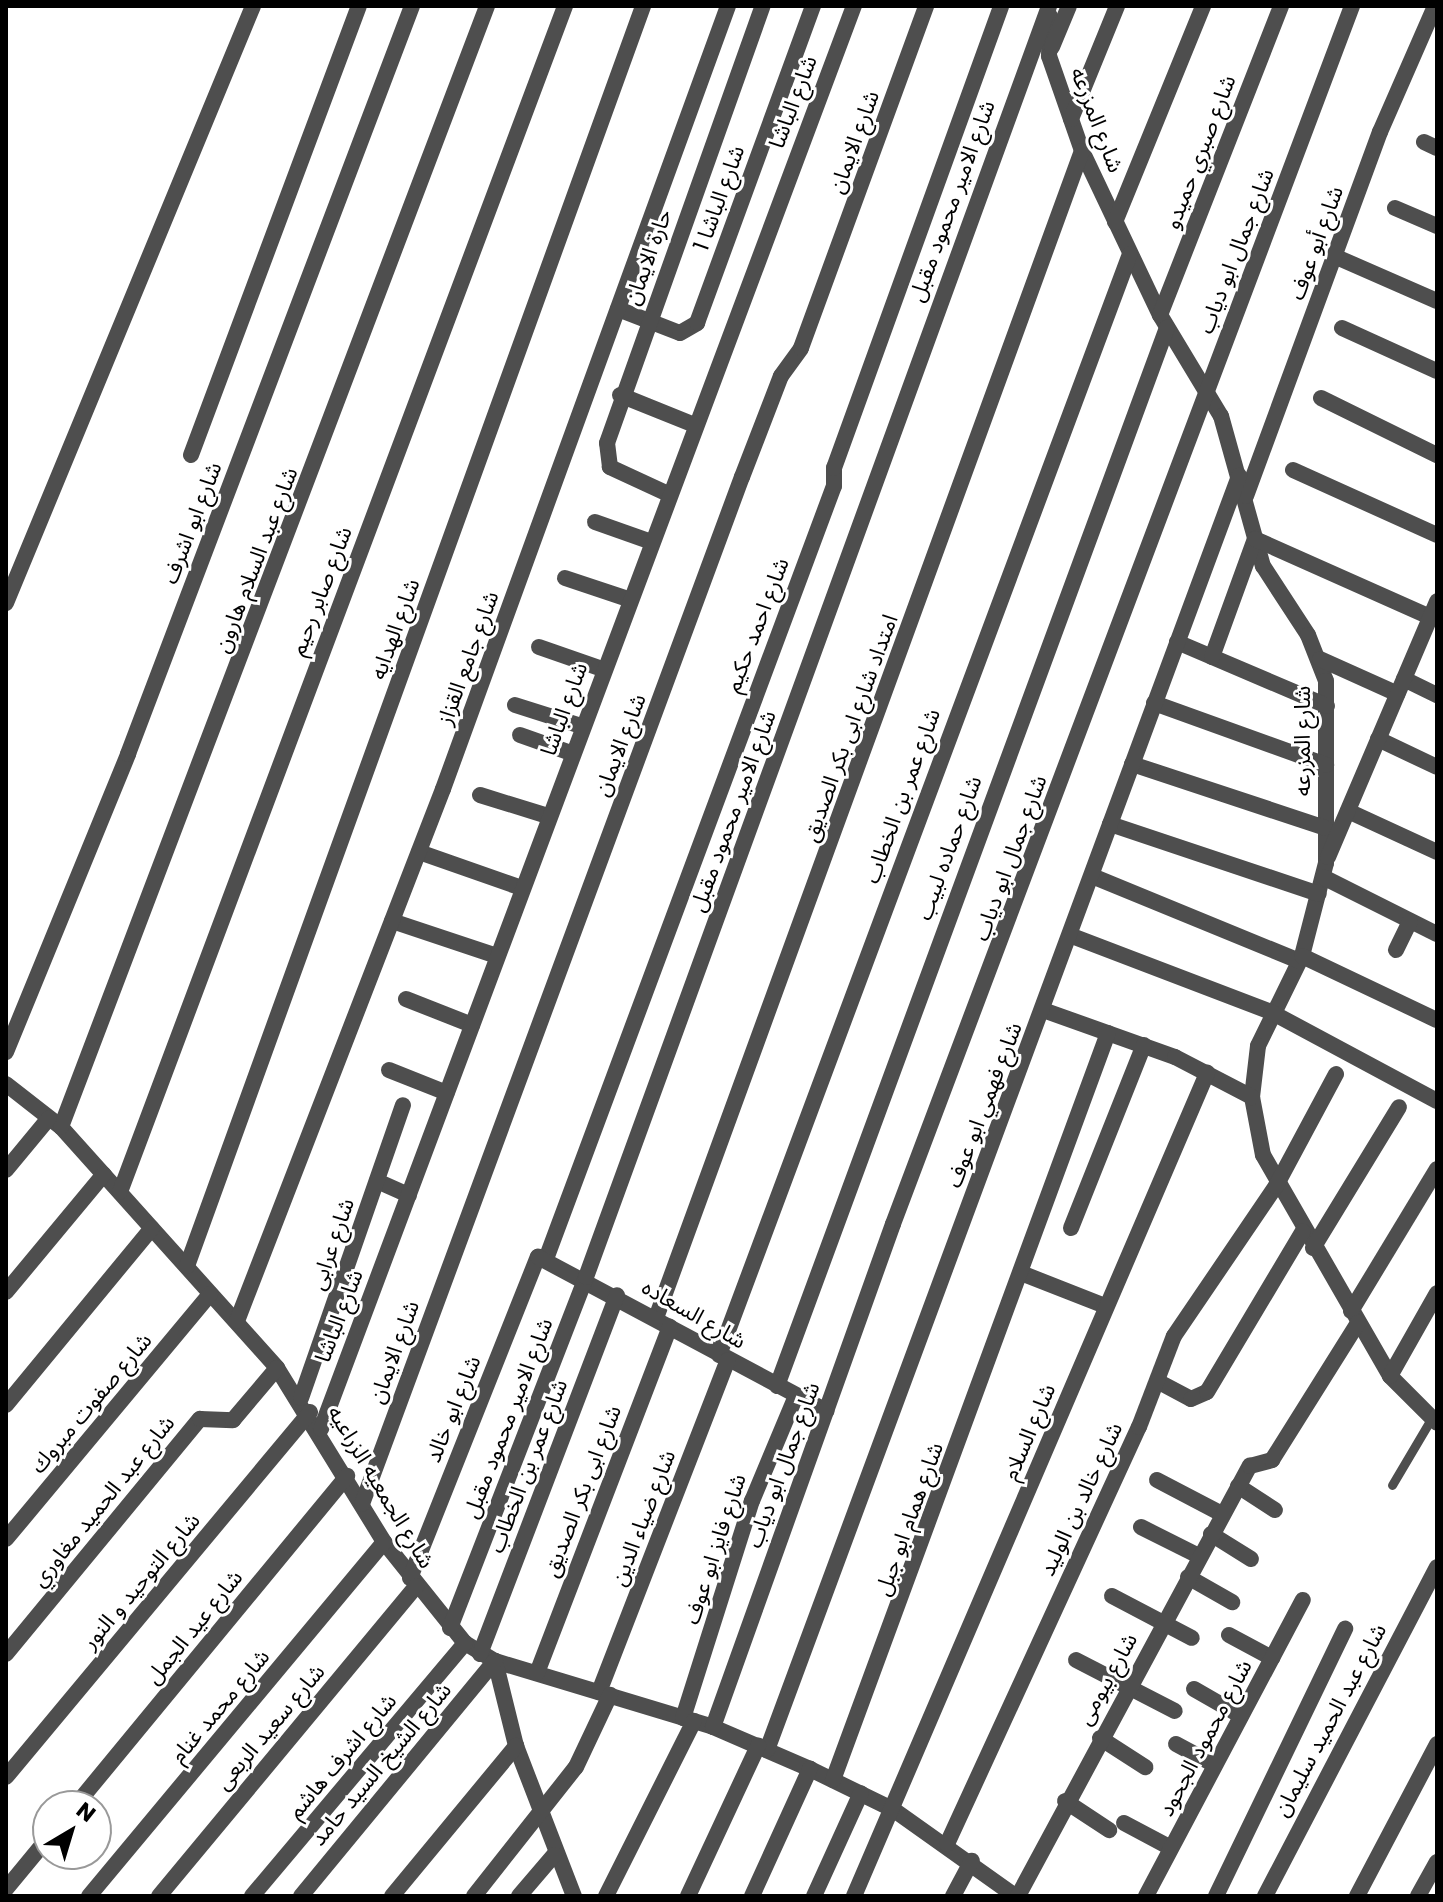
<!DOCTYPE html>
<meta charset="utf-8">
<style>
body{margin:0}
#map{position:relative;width:1443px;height:1902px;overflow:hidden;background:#fff;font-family:Poppins,"Noto Sans Arabic",sans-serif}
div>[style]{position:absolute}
.service>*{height:9px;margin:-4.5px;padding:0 4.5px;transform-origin:4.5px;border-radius:4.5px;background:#4e4e4e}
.minor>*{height:16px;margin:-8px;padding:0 8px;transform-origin:8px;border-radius:8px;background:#4e4e4e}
span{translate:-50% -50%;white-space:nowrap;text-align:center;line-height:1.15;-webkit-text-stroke:6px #fff;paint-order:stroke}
.street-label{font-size:22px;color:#000}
.frame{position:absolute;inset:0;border:8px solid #000;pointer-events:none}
.north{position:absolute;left:32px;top:1790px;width:80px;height:80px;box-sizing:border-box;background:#fff;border:2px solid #999;border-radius:50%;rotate:38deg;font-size:22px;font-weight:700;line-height:32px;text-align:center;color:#000}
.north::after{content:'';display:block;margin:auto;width:28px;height:36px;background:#000;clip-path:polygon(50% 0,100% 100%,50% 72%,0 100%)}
</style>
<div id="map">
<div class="service">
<i style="left:1392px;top:1485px;width:77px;rotate:-59.4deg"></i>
</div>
<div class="minor">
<i style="left:1050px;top:16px;width:40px;rotate:91.4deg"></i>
<i style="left:1049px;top:56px;width:101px;rotate:70.8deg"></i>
<i style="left:1082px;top:151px;width:182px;rotate:64.6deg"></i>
<i style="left:1160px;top:315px;width:118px;rotate:58.9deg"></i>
<i style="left:1221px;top:416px;width:156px;rotate:74.4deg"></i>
<i style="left:1263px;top:566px;width:82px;rotate:56.9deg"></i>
<i style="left:1308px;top:635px;width:49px;rotate:68.6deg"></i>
<i style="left:1326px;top:681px;width:182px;rotate:90deg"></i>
<i style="left:1326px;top:863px;width:96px;rotate:104.5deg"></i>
<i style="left:1302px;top:956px;width:100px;rotate:116.1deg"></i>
<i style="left:1258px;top:1046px;width:51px;rotate:96.7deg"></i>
<i style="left:1252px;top:1097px;width:59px;rotate:79.3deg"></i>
<i style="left:1263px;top:1155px;width:255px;rotate:60.1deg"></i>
<i style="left:1390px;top:1376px;width:66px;rotate:45deg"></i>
<i style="left:1052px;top:47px;width:44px;rotate:-67.5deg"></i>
<i style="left:1071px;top:119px;width:122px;rotate:-67.8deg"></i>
<i style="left:1424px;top:142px;width:14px;rotate:25deg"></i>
<i style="left:1395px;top:208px;width:46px;rotate:23.2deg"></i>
<i style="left:1115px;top:222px;width:233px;rotate:-67.8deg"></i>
<i style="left:1334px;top:256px;width:112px;rotate:23.6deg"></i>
<i style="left:618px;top:309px;width:66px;rotate:21.2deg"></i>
<i style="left:680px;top:333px;width:20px;rotate:-30deg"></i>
<i style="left:697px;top:323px;width:338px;rotate:-69.9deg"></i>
<i style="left:1160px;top:315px;width:332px;rotate:-68.6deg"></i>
<i style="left:1342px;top:328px;width:104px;rotate:24.4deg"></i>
<i style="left:620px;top:395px;width:78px;rotate:21.9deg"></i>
<i style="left:1321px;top:398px;width:129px;rotate:26.2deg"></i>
<i style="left:191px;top:455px;width:479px;rotate:-69.5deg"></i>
<i style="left:1293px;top:470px;width:158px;rotate:24.3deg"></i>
<i style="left:666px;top:493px;width:62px;rotate:-155.1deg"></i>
<i style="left:610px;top:467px;width:24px;rotate:-97deg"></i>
<i style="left:607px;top:443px;width:464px;rotate:-70.4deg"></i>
<i style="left:1246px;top:496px;width:388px;rotate:-69.8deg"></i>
<i style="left:1380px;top:132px;width:137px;rotate:-66.4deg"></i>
<i style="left:595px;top:522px;width:57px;rotate:19.4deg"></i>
<i style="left:565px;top:578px;width:66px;rotate:18.4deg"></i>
<i style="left:6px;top:603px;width:646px;rotate:-67.52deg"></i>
<i style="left:1177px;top:642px;width:163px;rotate:23.1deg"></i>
<i style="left:539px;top:647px;width:67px;rotate:19.2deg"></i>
<i style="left:1212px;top:657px;width:126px;rotate:-70deg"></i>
<i style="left:1255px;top:539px;width:192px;rotate:24deg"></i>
<i style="left:1320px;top:659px;width:85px;rotate:24.2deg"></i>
<i style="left:1404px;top:679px;width:37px;rotate:26deg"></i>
<i style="left:1154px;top:703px;width:183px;rotate:19.8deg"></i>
<i style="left:515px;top:705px;width:69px;rotate:17.7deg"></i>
<i style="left:520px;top:735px;width:54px;rotate:19.4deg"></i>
<i style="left:1378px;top:739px;width:65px;rotate:25.4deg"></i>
<i style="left:1132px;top:764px;width:203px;rotate:18.3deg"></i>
<i style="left:480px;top:795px;width:71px;rotate:17.2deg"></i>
<i style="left:1348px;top:811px;width:98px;rotate:24.7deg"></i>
<i style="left:1110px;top:824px;width:220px;rotate:18.5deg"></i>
<i style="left:419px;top:852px;width:109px;rotate:19.3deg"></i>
<i style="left:1328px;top:857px;width:278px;rotate:-66.9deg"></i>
<i style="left:1092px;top:876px;width:224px;rotate:22.3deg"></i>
<i style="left:1323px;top:877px;width:127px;rotate:26.6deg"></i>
<i style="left:392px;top:921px;width:111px;rotate:18.4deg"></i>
<i style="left:1072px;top:936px;width:213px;rotate:20.9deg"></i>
<i style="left:1271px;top:1012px;width:188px;rotate:28.2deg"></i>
<i style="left:1396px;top:950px;width:32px;rotate:-64deg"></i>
<i style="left:1302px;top:956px;width:149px;rotate:25.4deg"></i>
<i style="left:406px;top:999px;width:71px;rotate:21.5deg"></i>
<i style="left:1043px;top:1010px;width:140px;rotate:19.6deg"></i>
<i style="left:1175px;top:1057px;width:87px;rotate:27.5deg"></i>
<i style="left:6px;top:1052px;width:322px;rotate:-67.7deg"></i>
<i style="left:128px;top:754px;width:800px;rotate:-69.21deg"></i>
<i style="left:389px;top:1070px;width:62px;rotate:21.6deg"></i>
<i style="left:6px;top:1084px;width:70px;rotate:38deg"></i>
<i style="left:61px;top:1127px;width:324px;rotate:48.1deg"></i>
<i style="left:277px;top:1368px;width:204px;rotate:58.4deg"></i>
<i style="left:384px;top:1542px;width:129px;rotate:51.3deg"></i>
<i style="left:465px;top:1643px;width:35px;rotate:31deg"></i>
<i style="left:495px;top:1661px;width:228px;rotate:16.8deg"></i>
<i style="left:713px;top:1727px;width:106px;rotate:23.4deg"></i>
<i style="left:810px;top:1769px;width:93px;rotate:26deg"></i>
<i style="left:894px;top:1810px;width:148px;rotate:35.4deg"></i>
<i style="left:61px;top:1127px;width:1199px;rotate:-69.19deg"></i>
<i style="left:6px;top:1170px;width:67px;rotate:-50.4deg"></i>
<i style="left:377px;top:1181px;width:35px;rotate:24deg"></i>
<i style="left:120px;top:1192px;width:1267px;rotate:-69.43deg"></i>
<i style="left:1071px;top:1228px;width:197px;rotate:-68.3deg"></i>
<i style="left:1313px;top:1248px;width:165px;rotate:-58.6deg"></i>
<i style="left:546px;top:1259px;width:825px;rotate:-69.57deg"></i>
<i style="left:834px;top:486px;width:18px;rotate:-90deg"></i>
<i style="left:834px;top:468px;width:491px;rotate:-70.1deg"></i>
<i style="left:187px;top:1266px;width:1340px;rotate:-70.1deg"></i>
<i style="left:1021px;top:1273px;width:90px;rotate:21.4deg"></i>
<i style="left:6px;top:1292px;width:153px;rotate:-50.3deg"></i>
<i style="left:1351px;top:1311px;width:166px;rotate:-58.8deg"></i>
<i style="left:656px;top:1318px;width:1242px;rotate:-69.95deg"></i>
<i style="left:237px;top:1321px;width:570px;rotate:-68.83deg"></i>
<i style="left:443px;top:789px;width:833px;rotate:-70deg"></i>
<i style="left:719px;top:1355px;width:1175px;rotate:-69.53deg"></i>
<i style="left:1390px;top:1376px;width:95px;rotate:-60.5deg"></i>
<i style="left:1159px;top:1382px;width:36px;rotate:28deg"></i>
<i style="left:1191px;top:1399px;width:17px;rotate:-24deg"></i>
<i style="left:1207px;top:1392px;width:187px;rotate:-59.2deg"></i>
<i style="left:777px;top:1386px;width:1128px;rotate:-69.77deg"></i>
<i style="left:301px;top:1398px;width:310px;rotate:-70.8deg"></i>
<i style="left:6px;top:1405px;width:229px;rotate:-50.5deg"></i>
<i style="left:321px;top:1429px;width:1520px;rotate:-69.47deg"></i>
<i style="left:1157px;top:1480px;width:73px;rotate:27.6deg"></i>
<i style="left:1238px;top:1486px;width:44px;rotate:33deg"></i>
<i style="left:362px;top:1504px;width:1095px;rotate:-69.7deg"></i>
<i style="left:742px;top:477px;width:108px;rotate:-68.9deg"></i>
<i style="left:781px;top:376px;width:34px;rotate:-54deg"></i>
<i style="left:801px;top:348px;width:364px;rotate:-69.9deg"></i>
<i style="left:1141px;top:1527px;width:65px;rotate:26.6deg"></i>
<i style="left:1211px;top:1534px;width:47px;rotate:32deg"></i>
<i style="left:6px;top:1539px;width:319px;rotate:-50.2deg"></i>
<i style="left:1188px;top:1577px;width:51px;rotate:29.6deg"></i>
<i style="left:410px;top:1578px;width:346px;rotate:-68.3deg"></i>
<i style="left:538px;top:1257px;width:327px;rotate:28.1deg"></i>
<i style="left:1112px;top:1596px;width:90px;rotate:27.7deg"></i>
<i style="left:450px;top:1628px;width:376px;rotate:-68.8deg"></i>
<i style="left:586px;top:1277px;width:1353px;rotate:-69.98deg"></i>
<i style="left:1229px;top:1635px;width:49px;rotate:28.1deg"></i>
<i style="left:6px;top:1654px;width:305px;rotate:-50.5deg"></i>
<i style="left:200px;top:1419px;width:33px;rotate:2deg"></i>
<i style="left:233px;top:1420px;width:68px;rotate:-49.8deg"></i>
<i style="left:480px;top:1654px;width:384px;rotate:-69.1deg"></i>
<i style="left:1076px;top:1660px;width:111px;rotate:27.3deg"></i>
<i style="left:495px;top:1661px;width:88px;rotate:76.1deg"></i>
<i style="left:516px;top:1746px;width:161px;rotate:68.9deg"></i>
<i style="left:537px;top:1673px;width:371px;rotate:-69deg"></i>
<i style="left:1194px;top:1689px;width:54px;rotate:29.9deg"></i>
<i style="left:599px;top:1692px;width:356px;rotate:-68.8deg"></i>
<i style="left:683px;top:1718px;width:228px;rotate:-72.4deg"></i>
<i style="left:752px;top:1501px;width:114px;rotate:-67.3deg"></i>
<i style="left:713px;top:1727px;width:534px;rotate:-70.31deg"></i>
<i style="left:893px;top:1224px;width:1302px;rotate:-69.35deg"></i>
<i style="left:1100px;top:1738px;width:54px;rotate:32.8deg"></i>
<i style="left:1176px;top:1744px;width:44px;rotate:28.3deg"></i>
<i style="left:767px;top:1750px;width:1359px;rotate:-69.67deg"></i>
<i style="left:6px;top:1777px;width:475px;rotate:-50.2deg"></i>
<i style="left:833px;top:1780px;width:796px;rotate:-69.79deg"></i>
<i style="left:1065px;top:1801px;width:53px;rotate:33.4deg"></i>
<i style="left:75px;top:1806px;width:428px;rotate:-50.5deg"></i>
<i style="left:1124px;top:1823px;width:53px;rotate:28deg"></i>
<i style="left:947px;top:1844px;width:459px;rotate:-65.3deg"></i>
<i style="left:1139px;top:1427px;width:97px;rotate:-69deg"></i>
<i style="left:1174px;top:1336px;width:181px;rotate:-55.8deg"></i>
<i style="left:1276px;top:1186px;width:127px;rotate:-61.8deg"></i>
<i style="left:6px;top:1889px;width:66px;rotate:-50.5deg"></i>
<i style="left:89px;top:1896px;width:461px;rotate:-50.2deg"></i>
<i style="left:159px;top:1896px;width:403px;rotate:-50.3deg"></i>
<i style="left:252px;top:1896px;width:331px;rotate:-49.9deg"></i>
<i style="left:301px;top:1896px;width:305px;rotate:-50.5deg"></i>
<i style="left:392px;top:1896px;width:195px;rotate:-50.4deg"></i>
<i style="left:474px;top:1896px;width:164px;rotate:-51.7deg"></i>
<i style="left:576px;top:1767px;width:80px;rotate:-64.7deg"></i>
<i style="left:519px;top:1896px;width:54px;rotate:-49.5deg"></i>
<i style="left:606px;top:1896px;width:196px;rotate:-63.3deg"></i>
<i style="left:688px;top:1896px;width:166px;rotate:-65deg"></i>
<i style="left:752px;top:1896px;width:140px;rotate:-65.5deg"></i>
<i style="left:814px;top:1896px;width:113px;rotate:-65.5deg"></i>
<i style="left:854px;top:1896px;width:896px;rotate:-66.78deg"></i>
<i style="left:953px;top:1896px;width:40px;rotate:-62deg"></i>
<i style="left:1018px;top:1896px;width:489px;rotate:-61.7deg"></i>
<i style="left:1250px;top:1466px;width:23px;rotate:-15deg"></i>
<i style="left:1272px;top:1460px;width:162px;rotate:-57.9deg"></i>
<i style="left:1146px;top:1896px;width:335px;rotate:-62.1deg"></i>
<i style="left:1216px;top:1896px;width:297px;rotate:-64.2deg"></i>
<i style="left:1265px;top:1896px;width:371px;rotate:-62.4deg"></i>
<i style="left:1357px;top:1896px;width:172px;rotate:-62.2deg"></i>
<i style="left:1418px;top:1896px;width:39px;rotate:-61deg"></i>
</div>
<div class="street-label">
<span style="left:793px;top:102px;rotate:-69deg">شارع الباشا</span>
<span style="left:1097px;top:120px;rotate:69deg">شارع المزرعه</span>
<span style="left:854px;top:142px;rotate:-70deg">شارع الايمان</span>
<span style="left:1200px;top:152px;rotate:-69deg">شارع صبري حميدو</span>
<span style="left:719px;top:198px;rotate:-70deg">شارع الباشا 1</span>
<span style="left:952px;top:201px;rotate:-70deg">شارع الامير محمود مقبل</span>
<span style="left:1316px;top:243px;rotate:-70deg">شارع أبو عوف</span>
<span style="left:1236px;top:251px;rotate:-69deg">شارع جمال ابو دياب</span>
<span style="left:648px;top:257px;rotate:-70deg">حارة الايمان</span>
<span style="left:192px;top:523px;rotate:-69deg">شارع ابو اشرف</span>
<span style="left:256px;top:560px;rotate:-69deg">شارع عبد السلام هارون</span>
<span style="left:321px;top:591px;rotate:-69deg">شارع صابر رحيم</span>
<span style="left:757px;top:625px;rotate:-69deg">شارع احمد حكيم</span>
<span style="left:395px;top:629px;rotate:-70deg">شارع الهدايه</span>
<span style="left:468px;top:658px;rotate:-70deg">شارع جامع القزاز</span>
<span style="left:564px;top:709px;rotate:-70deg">شارع الباشا</span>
<span style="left:850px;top:728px;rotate:-70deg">امتداد شارع ابى بكر الصديق</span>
<span style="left:1303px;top:741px;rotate:-90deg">شارع المزرعه</span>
<span style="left:620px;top:745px;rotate:-69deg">شارع الايمان</span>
<span style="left:902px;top:796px;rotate:-70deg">شارع عمر بن الخطاب</span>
<span style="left:733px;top:811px;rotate:-70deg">شارع الامير محمود مقبل</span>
<span style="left:949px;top:848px;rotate:-70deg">شارع حماده لبيب</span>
<span style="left:1010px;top:858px;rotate:-70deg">شارع جمال ابو دياب</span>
<span style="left:984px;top:1105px;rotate:-69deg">شارع فهمي ابو عوف</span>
<span style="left:332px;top:1244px;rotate:-71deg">شارع عرابى</span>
<span style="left:694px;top:1314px;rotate:30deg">شارع السعاده</span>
<span style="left:339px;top:1316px;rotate:-69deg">شارع الباشا</span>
<span style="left:394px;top:1352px;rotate:-70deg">شارع الايمان</span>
<span style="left:91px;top:1403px;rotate:-50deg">شارع صفوت مبروك</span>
<span style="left:453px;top:1409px;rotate:-68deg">شارع ابو خالد</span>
<span style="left:508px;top:1418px;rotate:-69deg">شارع الامير محمود مقبل</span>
<span style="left:1029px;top:1432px;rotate:-67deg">شارع السلام</span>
<span style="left:783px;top:1465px;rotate:-70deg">شارع جمال ابو دياب</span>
<span style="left:528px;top:1466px;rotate:-69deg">شارع عمر بن الخطاب</span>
<span style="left:381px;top:1487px;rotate:59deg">شارع الجمعيه الزراعيه</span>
<span style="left:582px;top:1491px;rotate:-69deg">شارع ابى بكر الصديق</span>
<span style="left:1081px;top:1499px;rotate:-65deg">شارع خالد بن الوليد</span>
<span style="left:103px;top:1501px;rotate:-51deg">شارع عبد الحميد مغاوري</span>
<span style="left:643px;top:1518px;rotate:-69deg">شارع ضياء الدين</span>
<span style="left:909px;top:1519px;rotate:-70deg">شارع همام ابو جبل</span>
<span style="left:715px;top:1549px;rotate:-72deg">شارع فايز ابو عوف</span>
<span style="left:141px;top:1581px;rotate:-50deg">شارع التوحيد و النور</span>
<span style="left:194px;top:1627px;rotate:-51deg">شارع عيد الجمل</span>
<span style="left:1107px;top:1679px;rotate:-61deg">شارع بيومى</span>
<span style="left:220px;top:1706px;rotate:-50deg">شارع محمد غنام</span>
<span style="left:1330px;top:1720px;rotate:-62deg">شارع عبد الحميد سليمان</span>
<span style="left:270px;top:1727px;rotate:-50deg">شارع سعيد الربعى</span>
<span style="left:1205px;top:1738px;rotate:-62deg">شارع محمود الجحود</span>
<span style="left:342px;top:1756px;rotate:-50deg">شارع اشرف هاشم</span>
<span style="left:381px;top:1764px;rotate:-50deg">شارع الشيخ السيد حامد</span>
</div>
<div class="frame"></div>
<div class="north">N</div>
</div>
